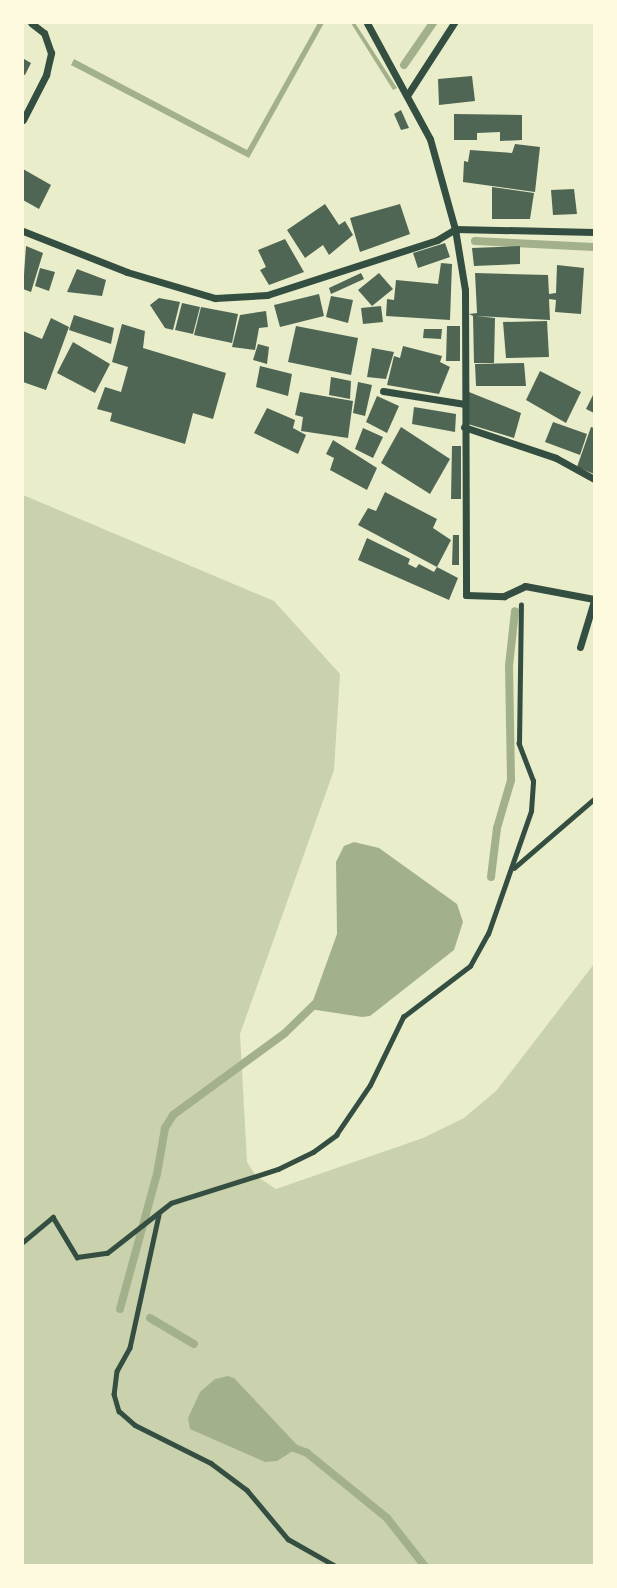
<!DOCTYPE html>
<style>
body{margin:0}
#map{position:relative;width:617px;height:1588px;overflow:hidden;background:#e9edc9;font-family:"Libre Baskerville",serif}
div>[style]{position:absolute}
.green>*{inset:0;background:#cad2ad}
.water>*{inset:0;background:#a3b18a}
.stream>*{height:8px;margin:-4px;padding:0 4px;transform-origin:4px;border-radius:4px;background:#a3b18a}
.building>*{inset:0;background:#4f6655}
.path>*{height:4.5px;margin:-2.25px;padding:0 2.25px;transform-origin:2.25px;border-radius:2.25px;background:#344e41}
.minor>*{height:7px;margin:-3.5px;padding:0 3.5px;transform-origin:3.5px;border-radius:3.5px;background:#344e41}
span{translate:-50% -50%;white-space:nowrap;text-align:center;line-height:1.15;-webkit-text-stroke:5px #fefae0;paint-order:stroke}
.frame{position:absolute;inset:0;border:24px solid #fefae0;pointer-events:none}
</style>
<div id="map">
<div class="green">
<i style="clip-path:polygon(23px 495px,274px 601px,340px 674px,334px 770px,240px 1034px,247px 1162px,256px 1176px,276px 1189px,423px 1138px,464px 1118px,497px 1090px,594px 964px,594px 1565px,23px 1565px)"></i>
</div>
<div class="water">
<i style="clip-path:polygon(318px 23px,324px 23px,249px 158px,71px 65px,74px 59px,247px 150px)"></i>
<i style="clip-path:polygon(351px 23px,355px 23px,397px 88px,393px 90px)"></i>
<i style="clip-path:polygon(354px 842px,379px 848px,457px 904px,463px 922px,454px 950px,370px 1016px,362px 1017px,310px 1009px,337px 934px,336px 862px,344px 846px)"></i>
<i style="clip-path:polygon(228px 1376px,234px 1378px,299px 1447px,277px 1461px,265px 1462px,190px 1429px,188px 1418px,200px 1392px,215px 1379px)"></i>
</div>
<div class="stream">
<i style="left:404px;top:65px;width:51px;rotate:-55.4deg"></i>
<i style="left:475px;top:241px;width:119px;rotate:2.9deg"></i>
<i style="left:491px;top:877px;width:49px;rotate:-83deg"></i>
<i style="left:497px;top:828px;width:50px;rotate:-73.7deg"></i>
<i style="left:511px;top:780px;width:114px;rotate:-91deg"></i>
<i style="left:509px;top:666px;width:55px;rotate:-83.8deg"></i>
<i style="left:120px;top:1309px;width:140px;rotate:-74.7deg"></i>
<i style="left:157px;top:1174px;width:47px;rotate:-80.1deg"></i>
<i style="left:165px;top:1128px;width:15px;rotate:-58deg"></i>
<i style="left:173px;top:1115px;width:139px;rotate:-36.2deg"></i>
<i style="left:285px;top:1033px;width:45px;rotate:-44.1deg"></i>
<i style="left:150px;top:1318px;width:51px;rotate:30.6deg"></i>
<i style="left:289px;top:1446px;width:19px;rotate:21deg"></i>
<i style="left:307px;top:1453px;width:103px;rotate:39.1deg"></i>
<i style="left:387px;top:1518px;width:60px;rotate:51.8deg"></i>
</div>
<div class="building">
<i style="clip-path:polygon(24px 59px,31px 63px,25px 75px,23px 74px)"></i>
<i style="clip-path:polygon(472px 76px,475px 101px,439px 105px,438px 79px)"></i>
<i style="clip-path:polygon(401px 110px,409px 128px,401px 130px,394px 114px)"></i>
<i style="clip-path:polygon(454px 114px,522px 115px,522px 140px,500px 141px,500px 132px,477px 133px,477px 140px,454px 140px)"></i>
<i style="clip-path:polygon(515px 144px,540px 147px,535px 192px,463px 182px,464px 161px,468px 162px,470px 150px,512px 153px)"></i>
<i style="clip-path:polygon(23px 169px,51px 185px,39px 209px,23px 200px)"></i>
<i style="clip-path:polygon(492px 187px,534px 193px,530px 219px,492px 219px)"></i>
<i style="clip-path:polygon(574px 189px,577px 214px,553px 215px,551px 190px)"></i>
<i style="clip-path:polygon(325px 204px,339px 225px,345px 221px,353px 235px,329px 255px,323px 245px,305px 258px,287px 230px)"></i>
<i style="clip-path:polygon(400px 204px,410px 234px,360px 252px,350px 218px)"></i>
<i style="clip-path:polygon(285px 239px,304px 272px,269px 285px,260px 270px,266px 267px,258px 250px)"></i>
<i style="clip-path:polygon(445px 243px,450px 257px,418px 268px,413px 253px)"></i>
<i style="clip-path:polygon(26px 246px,43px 253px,31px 292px,23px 289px)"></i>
<i style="clip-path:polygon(520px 246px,520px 264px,474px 266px,472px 248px)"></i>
<i style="clip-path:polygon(441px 263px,452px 264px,450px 320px,386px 316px,387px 299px,394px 300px,396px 280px,438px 284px)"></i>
<i style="clip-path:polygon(557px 265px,584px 268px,581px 314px,555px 312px,556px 300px,549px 299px,550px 320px,476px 316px,495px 318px,494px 363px,474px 363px,473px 316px,469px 314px,477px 313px,475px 273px,548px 275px,549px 294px,556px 293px)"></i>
<i style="clip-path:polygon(40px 268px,55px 272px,49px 291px,35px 286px)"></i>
<i style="clip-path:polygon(77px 269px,106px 280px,102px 296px,67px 292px)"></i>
<i style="clip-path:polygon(361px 273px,364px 279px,331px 294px,329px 288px)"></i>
<i style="clip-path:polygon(379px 273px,393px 289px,372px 306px,358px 290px)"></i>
<i style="clip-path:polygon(319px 294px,324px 316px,280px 327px,274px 305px)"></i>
<i style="clip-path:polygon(331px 296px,353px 300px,348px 323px,326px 317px)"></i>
<i style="clip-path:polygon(159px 298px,180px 302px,173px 330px,165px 328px,150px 305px)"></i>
<i style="clip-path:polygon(182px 303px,200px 307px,193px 334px,175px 330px)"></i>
<i style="clip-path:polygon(381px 306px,383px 322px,363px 324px,361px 308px)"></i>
<i style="clip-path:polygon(201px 307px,238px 314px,232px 343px,194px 335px)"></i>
<i style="clip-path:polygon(266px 311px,268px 327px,259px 328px,255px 350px,232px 347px,240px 315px)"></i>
<i style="clip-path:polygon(74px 315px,114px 328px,111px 344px,69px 330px)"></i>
<i style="clip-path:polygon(51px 318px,69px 327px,46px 390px,23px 382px,23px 331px,42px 339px)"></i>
<i style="clip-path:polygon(547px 321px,549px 357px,506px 358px,503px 322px)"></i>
<i style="clip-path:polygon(122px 324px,145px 331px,143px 348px,226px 373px,213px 419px,193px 413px,185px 444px,110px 421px,112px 413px,97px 409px,105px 387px,121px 392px,128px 367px,112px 362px)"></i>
<i style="clip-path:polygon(296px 326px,358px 338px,351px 375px,288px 362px)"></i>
<i style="clip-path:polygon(447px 326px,460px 326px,460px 361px,446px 361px)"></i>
<i style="clip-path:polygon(424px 329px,442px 329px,441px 339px,423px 338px)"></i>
<i style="clip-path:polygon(73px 342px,110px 364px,95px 393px,57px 373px)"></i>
<i style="clip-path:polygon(258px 344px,269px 347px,267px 364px,253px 360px)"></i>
<i style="clip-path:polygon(403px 346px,442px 356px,440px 362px,450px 367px,439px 394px,387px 385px,394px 356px,400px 358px)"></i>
<i style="clip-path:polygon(372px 348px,394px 352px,386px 379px,367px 377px)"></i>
<i style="clip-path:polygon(524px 363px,526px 386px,476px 386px,475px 364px)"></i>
<i style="clip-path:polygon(260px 366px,292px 374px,288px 396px,256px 387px)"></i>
<i style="clip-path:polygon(540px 371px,581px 392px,566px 423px,526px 400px)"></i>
<i style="clip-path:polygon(331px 377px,351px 381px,350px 399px,329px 395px)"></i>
<i style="clip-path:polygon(358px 382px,372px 385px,365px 416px,353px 413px)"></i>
<i style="clip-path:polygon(300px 392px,353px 401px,348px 438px,301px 431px,303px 417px,295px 415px)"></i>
<i style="clip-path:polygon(469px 392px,521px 413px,514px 438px,468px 424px)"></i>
<i style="clip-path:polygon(594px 393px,594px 413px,586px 409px)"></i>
<i style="clip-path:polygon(377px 396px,399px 406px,387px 433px,366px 422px)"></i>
<i style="clip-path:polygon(414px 407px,456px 414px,455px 432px,412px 424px)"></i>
<i style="clip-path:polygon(267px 408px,295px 420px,293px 428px,306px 435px,298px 454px,254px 433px)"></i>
<i style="clip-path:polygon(553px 422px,587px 434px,580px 455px,545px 442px)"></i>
<i style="clip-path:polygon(401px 427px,450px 459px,430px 494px,381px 463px)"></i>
<i style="clip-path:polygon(591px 427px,594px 428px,594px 474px,577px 467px)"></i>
<i style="clip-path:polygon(363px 428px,383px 437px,373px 458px,355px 449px)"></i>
<i style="clip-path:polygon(333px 440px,377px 468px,367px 490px,330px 470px,334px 458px,326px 454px)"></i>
<i style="clip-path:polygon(452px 446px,461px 446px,461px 499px,451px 499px)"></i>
<i style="clip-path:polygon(385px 492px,437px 519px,433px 528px,451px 540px,437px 567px,358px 525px,368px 508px,376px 511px)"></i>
<i style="clip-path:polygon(453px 535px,459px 535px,459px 565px,452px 565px)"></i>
<i style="clip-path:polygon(367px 538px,410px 559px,408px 564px,416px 568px,419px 564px,434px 572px,437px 567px,458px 578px,449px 600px,358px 560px)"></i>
</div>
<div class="path">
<i style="left:514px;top:868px;width:106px;rotate:-40.8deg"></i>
<i style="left:159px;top:1215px;width:136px;rotate:102.3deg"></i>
<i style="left:130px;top:1348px;width:26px;rotate:119deg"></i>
<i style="left:117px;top:1371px;width:23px;rotate:97deg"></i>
<i style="left:114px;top:1394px;width:18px;rotate:74deg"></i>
<i style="left:119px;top:1411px;width:21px;rotate:41deg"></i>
<i style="left:135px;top:1425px;width:85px;rotate:26.6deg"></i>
<i style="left:211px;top:1463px;width:45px;rotate:36.9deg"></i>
<i style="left:247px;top:1490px;width:64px;rotate:50.1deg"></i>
<i style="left:288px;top:1539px;width:53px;rotate:29.5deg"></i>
<i style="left:23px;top:1242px;width:39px;rotate:-40deg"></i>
<i style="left:53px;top:1217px;width:47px;rotate:59deg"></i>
<i style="left:77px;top:1257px;width:30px;rotate:-8deg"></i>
<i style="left:107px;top:1253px;width:81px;rotate:-38deg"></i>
<i style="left:171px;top:1203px;width:112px;rotate:-17.6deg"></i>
<i style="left:278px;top:1169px;width:39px;rotate:-26deg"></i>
<i style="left:313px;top:1152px;width:29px;rotate:-36deg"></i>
<i style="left:336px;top:1135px;width:60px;rotate:-55.8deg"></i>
<i style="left:370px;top:1085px;width:76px;rotate:-64.1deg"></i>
<i style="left:403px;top:1017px;width:84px;rotate:-37.3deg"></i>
<i style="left:470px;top:966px;width:37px;rotate:-61deg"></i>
<i style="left:488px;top:934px;width:130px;rotate:-70.7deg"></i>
<i style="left:531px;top:811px;width:30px;rotate:-86deg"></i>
<i style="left:533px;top:781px;width:40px;rotate:-111deg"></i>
<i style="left:519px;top:744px;width:139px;rotate:-89.2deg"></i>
</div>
<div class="minor">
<i style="left:367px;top:23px;width:132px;rotate:61.5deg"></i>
<i style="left:430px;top:139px;width:93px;rotate:74.5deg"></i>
<i style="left:455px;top:229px;width:62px;rotate:80.7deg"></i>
<i style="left:465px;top:290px;width:305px;rotate:89.8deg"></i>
<i style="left:466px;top:595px;width:38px;rotate:2deg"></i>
<i style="left:504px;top:596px;width:23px;rotate:-25deg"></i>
<i style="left:525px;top:586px;width:70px;rotate:10.7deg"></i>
<i style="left:408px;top:94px;width:85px;rotate:-57.1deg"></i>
<i style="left:23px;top:120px;width:51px;rotate:-62.9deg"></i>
<i style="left:46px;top:75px;width:23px;rotate:-77deg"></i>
<i style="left:51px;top:53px;width:21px;rotate:-109deg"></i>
<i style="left:44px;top:33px;width:16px;rotate:-142deg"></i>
<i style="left:23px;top:231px;width:112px;rotate:21.5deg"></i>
<i style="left:127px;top:272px;width:92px;rotate:16.5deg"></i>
<i style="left:215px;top:298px;width:52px;rotate:-3.3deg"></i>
<i style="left:267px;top:295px;width:179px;rotate:-17.9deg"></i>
<i style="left:437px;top:240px;width:21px;rotate:-31deg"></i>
<i style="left:455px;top:229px;width:139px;rotate:1.2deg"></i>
<i style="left:383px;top:391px;width:83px;rotate:9deg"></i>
<i style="left:464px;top:427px;width:97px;rotate:18.6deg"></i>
<i style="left:556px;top:458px;width:43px;rotate:28.9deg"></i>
<i style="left:580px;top:647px;width:48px;rotate:-73.1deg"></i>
</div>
<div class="frame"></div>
</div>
